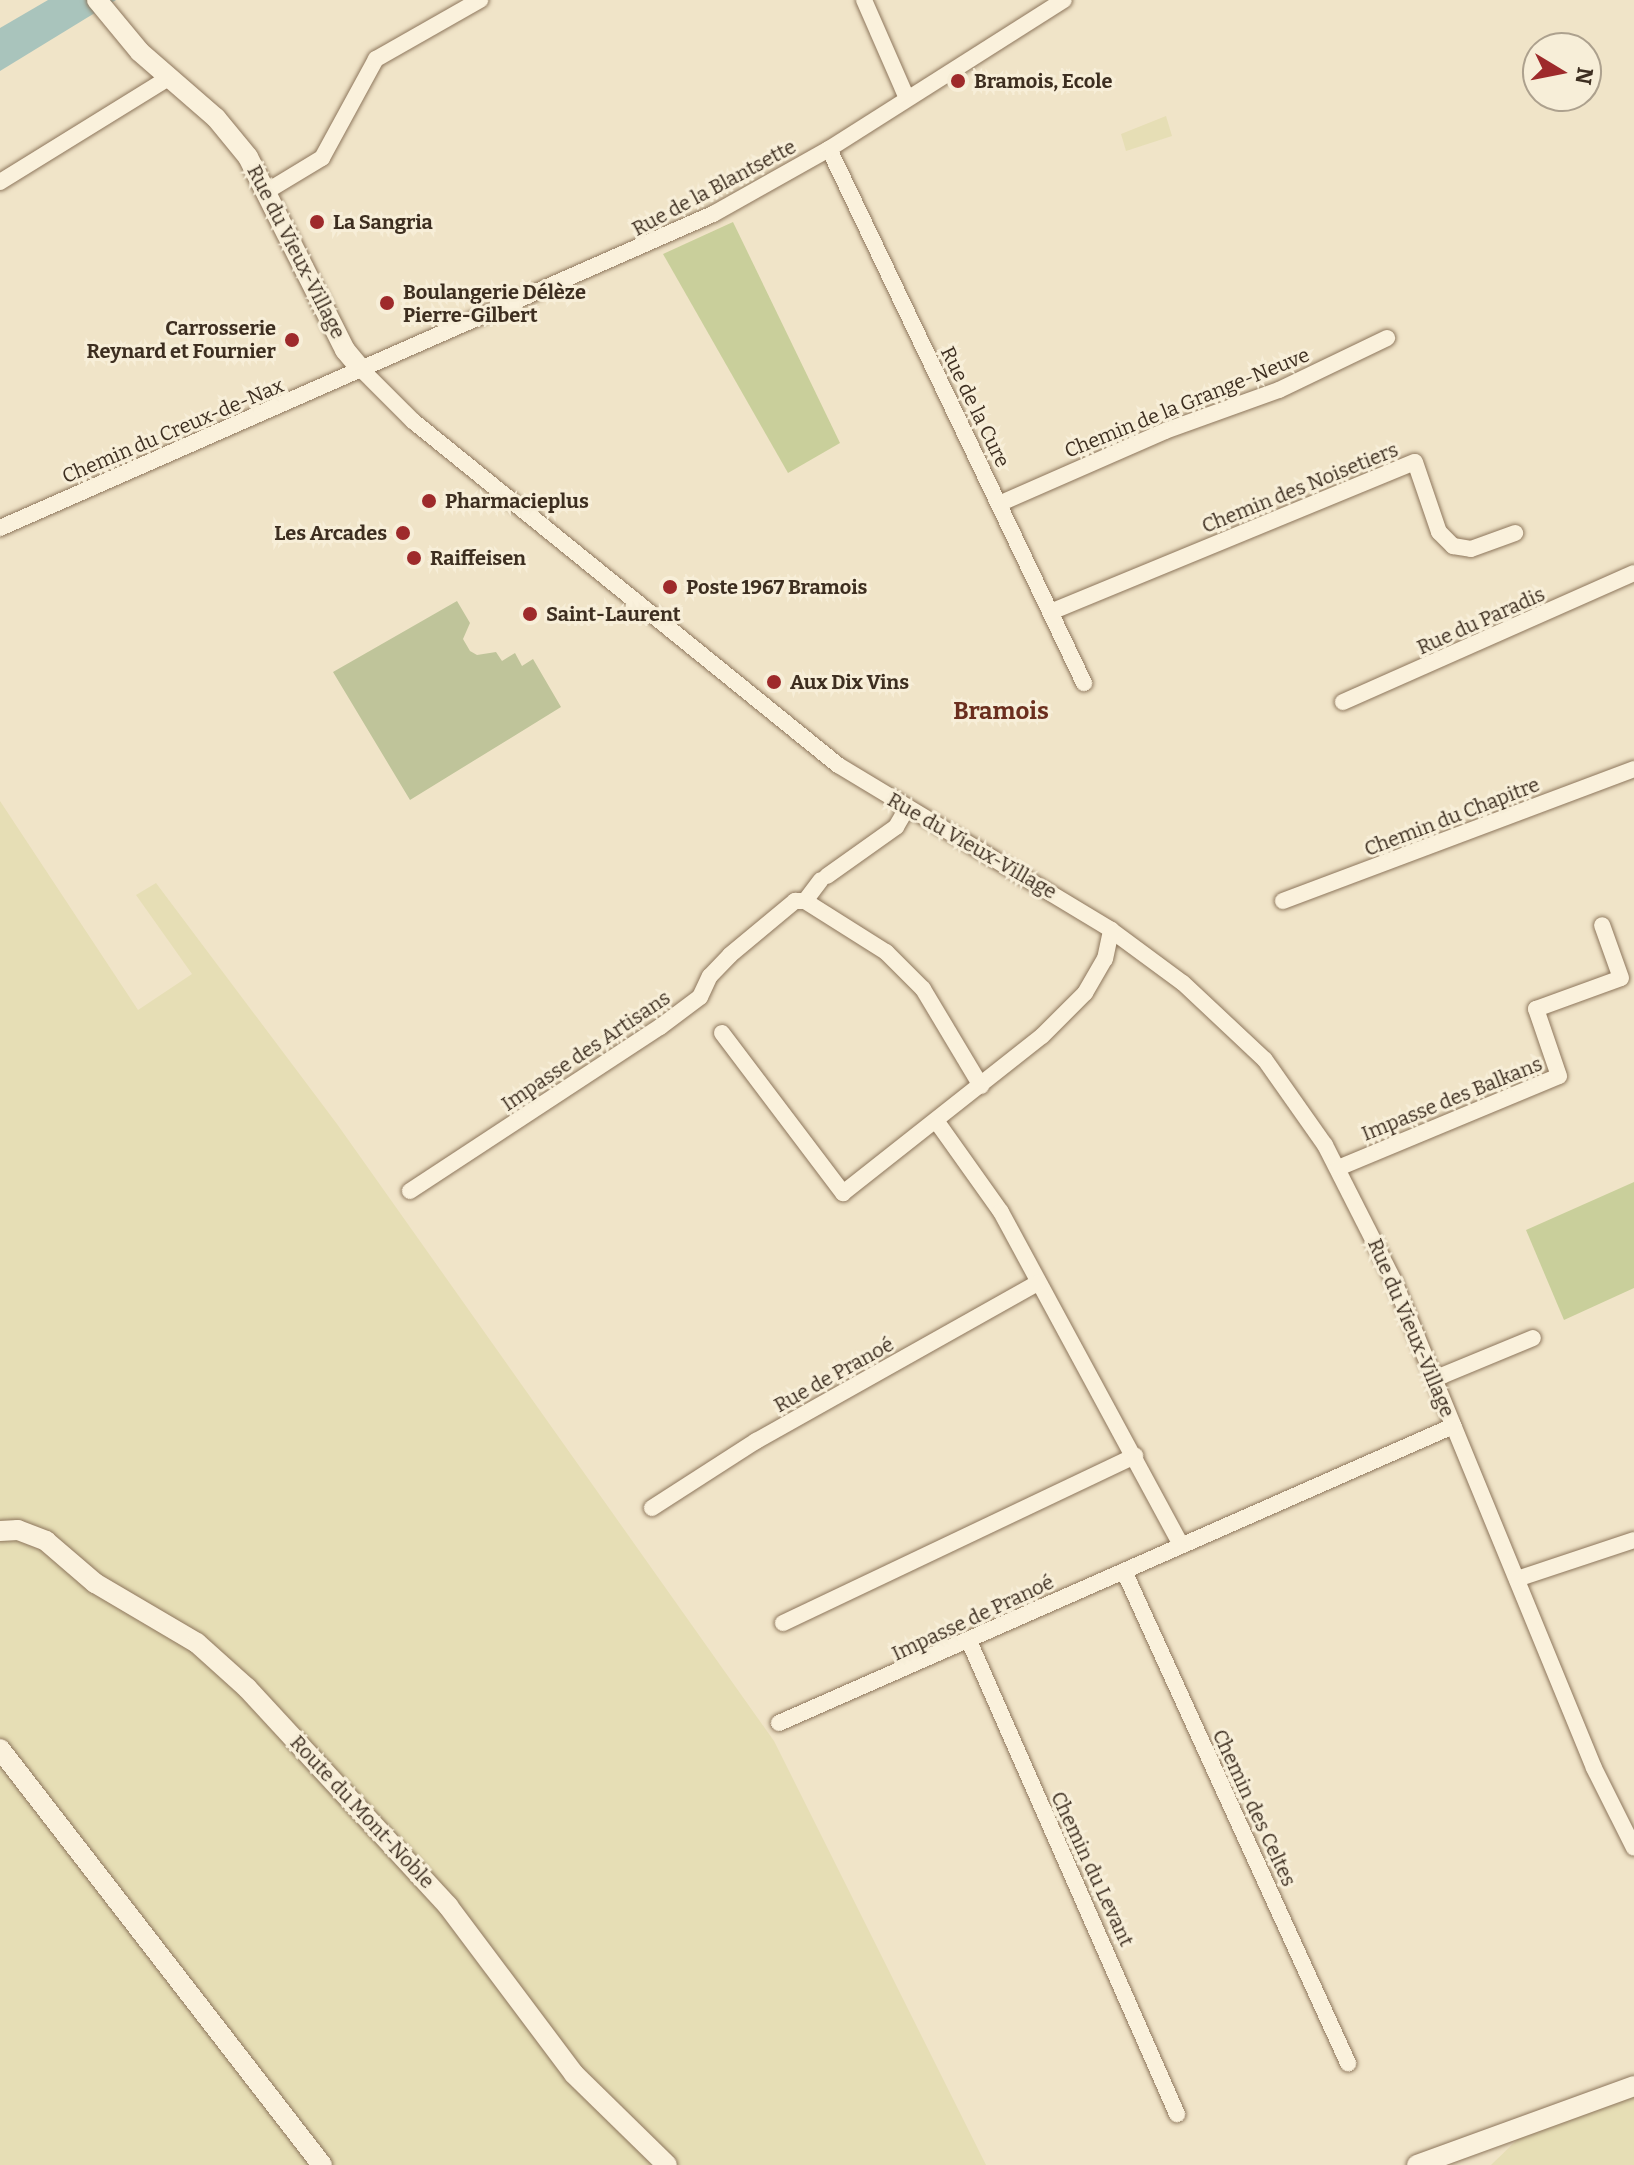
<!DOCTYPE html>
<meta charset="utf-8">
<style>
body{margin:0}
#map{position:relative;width:1634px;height:2165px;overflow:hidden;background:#f0e4c8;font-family:Bitter,serif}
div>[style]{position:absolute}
.farmland>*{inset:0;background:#e6deb5}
.green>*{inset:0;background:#c9cf9b}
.cemetery>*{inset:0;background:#bfc49a}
.water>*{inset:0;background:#a9c4bc}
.roads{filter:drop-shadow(0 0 2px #8d765c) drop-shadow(0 0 2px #8d765c)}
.minor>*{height:16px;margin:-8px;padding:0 8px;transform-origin:8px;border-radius:8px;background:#faf1dc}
.tertiary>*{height:20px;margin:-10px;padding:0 10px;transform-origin:10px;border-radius:10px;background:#faf1dc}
.dots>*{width:22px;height:22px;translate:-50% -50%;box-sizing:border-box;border:4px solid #f7eed8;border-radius:50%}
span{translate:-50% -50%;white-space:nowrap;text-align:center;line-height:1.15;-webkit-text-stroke:6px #f7eed8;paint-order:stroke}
.poi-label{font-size:20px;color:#3d2e20;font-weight:700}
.left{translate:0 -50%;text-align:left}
.right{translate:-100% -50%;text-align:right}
.street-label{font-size:20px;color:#3d2e20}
.quarter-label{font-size:24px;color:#6b2e1e;font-weight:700}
.north{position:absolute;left:1522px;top:32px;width:80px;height:80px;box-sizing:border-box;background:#f7eed8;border:2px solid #ada18e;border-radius:50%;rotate:100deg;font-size:22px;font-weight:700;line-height:32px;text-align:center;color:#3d2e20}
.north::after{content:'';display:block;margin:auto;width:28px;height:36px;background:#9e2a2b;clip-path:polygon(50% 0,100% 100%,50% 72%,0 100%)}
</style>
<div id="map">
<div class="farmland">
<i style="clip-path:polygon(1166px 116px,1172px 136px,1126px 151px,1121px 134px)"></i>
<i style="clip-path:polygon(0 801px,138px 1010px,192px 974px,136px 895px,156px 883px,337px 1124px,774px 1741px,986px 2165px,0 2165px)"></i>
<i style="clip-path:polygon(1634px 2097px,1634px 2165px,1491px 2165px,1520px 2137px)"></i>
</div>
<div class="green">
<i style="clip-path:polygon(733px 222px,840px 443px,788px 473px,663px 254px)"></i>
<i style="clip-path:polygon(1634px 1182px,1634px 1288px,1564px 1320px,1526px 1230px)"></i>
</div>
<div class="cemetery">
<i style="clip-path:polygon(457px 601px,470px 623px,463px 639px,470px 651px,477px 655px,496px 652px,502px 661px,515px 653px,522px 666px,533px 659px,561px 707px,410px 800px,333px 672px)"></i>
</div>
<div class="water">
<i style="clip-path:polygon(48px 0,116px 0,0 71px,0 28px)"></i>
</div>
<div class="roads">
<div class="minor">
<i style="left:864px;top:0;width:105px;rotate:66.4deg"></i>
<i style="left:829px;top:149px;width:592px;rotate:64.47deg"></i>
<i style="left:0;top:182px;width:200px;rotate:-31.7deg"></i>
<i style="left:269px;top:190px;width:62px;rotate:-31.1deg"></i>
<i style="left:322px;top:158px;width:113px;rotate:-61.4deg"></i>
<i style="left:376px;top:59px;width:120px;rotate:-29.6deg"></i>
<i style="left:361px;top:369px;width:74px;rotate:45deg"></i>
<i style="left:413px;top:421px;width:547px;rotate:38.99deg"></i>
<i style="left:838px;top:765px;width:319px;rotate:31.1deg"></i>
<i style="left:1111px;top:930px;width:89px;rotate:36.4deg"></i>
<i style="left:1183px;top:983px;width:112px;rotate:43.2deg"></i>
<i style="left:1265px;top:1060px;width:104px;rotate:54.8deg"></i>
<i style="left:1325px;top:1145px;width:153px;rotate:63.1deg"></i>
<i style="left:1394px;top:1281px;width:526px;rotate:67.67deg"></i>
<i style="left:1594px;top:1768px;width:89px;rotate:63.4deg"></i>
<i style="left:1001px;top:503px;width:179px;rotate:-23.7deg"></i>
<i style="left:1165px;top:431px;width:121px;rotate:-19.8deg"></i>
<i style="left:1279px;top:390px;width:120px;rotate:-25.7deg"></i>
<i style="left:0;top:528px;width:779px;rotate:-23.77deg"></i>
<i style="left:713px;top:214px;width:133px;rotate:-29.3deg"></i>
<i style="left:829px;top:149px;width:278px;rotate:-32.4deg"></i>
<i style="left:1053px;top:611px;width:391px;rotate:-22.4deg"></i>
<i style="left:1415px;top:462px;width:74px;rotate:71.1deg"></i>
<i style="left:1439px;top:532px;width:20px;rotate:45deg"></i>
<i style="left:1453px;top:546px;width:18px;rotate:9deg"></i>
<i style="left:1471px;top:549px;width:47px;rotate:-20deg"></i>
<i style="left:1343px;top:702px;width:318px;rotate:-23.9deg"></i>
<i style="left:827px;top:876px;width:85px;rotate:-35.4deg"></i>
<i style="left:896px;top:827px;width:20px;rotate:-60deg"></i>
<i style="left:805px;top:901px;width:96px;rotate:32.2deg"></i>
<i style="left:886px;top:952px;width:52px;rotate:45deg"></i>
<i style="left:923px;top:989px;width:113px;rotate:59.1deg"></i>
<i style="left:805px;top:901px;width:26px;rotate:-53deg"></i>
<i style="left:1283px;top:901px;width:375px;rotate:-20.6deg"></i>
<i style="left:722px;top:1033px;width:201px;rotate:52.9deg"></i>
<i style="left:843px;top:1193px;width:253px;rotate:-38.3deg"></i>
<i style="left:1042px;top:1036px;width:61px;rotate:-45deg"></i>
<i style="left:1085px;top:993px;width:39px;rotate:-60deg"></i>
<i style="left:1105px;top:959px;width:30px;rotate:-78deg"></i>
<i style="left:937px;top:1122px;width:110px;rotate:54.6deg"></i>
<i style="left:1001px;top:1212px;width:379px;rotate:61.6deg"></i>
<i style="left:1338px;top:1168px;width:239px;rotate:-22.6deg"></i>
<i style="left:1559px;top:1076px;width:71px;rotate:-108.9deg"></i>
<i style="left:1536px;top:1009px;width:90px;rotate:-20deg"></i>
<i style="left:1621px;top:978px;width:56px;rotate:-109.7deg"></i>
<i style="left:410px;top:1191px;width:299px;rotate:-33.3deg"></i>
<i style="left:660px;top:1027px;width:50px;rotate:-36.9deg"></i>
<i style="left:700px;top:997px;width:23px;rotate:-65deg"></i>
<i style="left:710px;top:976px;width:29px;rotate:-46deg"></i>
<i style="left:730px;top:955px;width:85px;rotate:-39.7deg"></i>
<i style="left:795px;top:901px;width:10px"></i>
<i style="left:1434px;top:1379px;width:107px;rotate:-22.5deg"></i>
<i style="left:652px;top:1508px;width:124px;rotate:-32.8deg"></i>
<i style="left:756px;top:1441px;width:323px;rotate:-29.3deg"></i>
<i style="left:1124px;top:1571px;width:541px;rotate:65.52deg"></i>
<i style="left:1517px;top:1579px;width:123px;rotate:-18.4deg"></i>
<i style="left:783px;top:1623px;width:390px;rotate:-25.4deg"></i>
<i style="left:969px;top:1641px;width:517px;rotate:66.26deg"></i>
<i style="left:779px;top:1723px;width:737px;rotate:-23.78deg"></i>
</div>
<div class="tertiary">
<i style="left:97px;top:0;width:67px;rotate:50.4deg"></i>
<i style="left:140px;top:52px;width:101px;rotate:41deg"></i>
<i style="left:216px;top:118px;width:50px;rotate:50.6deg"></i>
<i style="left:248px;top:157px;width:216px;rotate:63.3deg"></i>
<i style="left:345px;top:350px;width:25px;rotate:50deg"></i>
<i style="left:0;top:1531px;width:18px;rotate:-3deg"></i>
<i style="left:18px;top:1530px;width:30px;rotate:21deg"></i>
<i style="left:46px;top:1541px;width:65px;rotate:40.6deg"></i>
<i style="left:95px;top:1583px;width:118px;rotate:30.5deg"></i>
<i style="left:197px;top:1643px;width:67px;rotate:42deg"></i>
<i style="left:247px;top:1688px;width:297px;rotate:47.3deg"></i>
<i style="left:448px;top:1906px;width:210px;rotate:53.1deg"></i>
<i style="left:574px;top:2074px;width:130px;rotate:44.4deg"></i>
<i style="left:0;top:1749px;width:526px;rotate:52.26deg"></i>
<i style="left:1417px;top:2165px;width:231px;rotate:-20deg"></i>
</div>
</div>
<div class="dots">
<i style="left:958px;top:81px;background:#9e2a2b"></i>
<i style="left:317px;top:222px;background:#9e2a2b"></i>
<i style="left:387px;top:303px;background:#9e2a2b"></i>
<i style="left:292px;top:340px;background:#9e2a2b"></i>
<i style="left:429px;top:501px;background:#9e2a2b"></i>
<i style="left:403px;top:533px;background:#9e2a2b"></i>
<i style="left:414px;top:558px;background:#9e2a2b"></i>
<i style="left:670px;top:587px;background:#9e2a2b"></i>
<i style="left:530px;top:614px;background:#9e2a2b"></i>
<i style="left:774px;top:682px;background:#9e2a2b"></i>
</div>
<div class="poi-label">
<span class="left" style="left:974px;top:81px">Bramois, Ecole</span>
<span class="left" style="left:333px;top:222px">La Sangria</span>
<span class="left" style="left:403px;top:304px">Boulangerie Délèze<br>Pierre-Gilbert</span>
<span class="right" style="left:276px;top:340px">Carrosserie<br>Reynard et Fournier</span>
<span class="left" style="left:445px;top:501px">Pharmacieplus</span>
<span class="right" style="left:387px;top:533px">Les Arcades</span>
<span class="left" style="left:430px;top:558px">Raiffeisen</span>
<span class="left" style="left:686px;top:587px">Poste 1967 Bramois</span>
<span class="left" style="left:546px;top:614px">Saint-Laurent</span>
<span class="left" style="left:790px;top:682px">Aux Dix Vins</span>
</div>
<div class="street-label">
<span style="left:714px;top:188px;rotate:-28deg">Rue de la Blantsette</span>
<span style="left:296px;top:252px;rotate:63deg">Rue du Vieux-Village</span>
<span style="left:1187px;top:403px;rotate:-22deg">Chemin de la Grange-Neuve</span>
<span style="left:975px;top:407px;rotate:64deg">Rue de la Cure</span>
<span style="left:173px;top:431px;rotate:-23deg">Chemin du Creux-de-Nax</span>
<span style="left:1300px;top:488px;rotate:-22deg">Chemin des Noisetiers</span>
<span style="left:1481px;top:621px;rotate:-24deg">Rue du Paradis</span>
<span style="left:1452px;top:817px;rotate:-21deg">Chemin du Chapitre</span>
<span style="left:972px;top:846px;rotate:30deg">Rue du Vieux-Village</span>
<span style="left:586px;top:1051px;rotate:-34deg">Impasse des Artisans</span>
<span style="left:1452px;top:1099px;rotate:-22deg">Impasse des Balkans</span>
<span style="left:1411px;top:1328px;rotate:67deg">Rue du Vieux-Village</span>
<span style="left:834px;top:1375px;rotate:-29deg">Rue de Pranoé</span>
<span style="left:973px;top:1618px;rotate:-25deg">Impasse de Pranoé</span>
<span style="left:1254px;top:1808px;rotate:65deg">Chemin des Celtes</span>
<span style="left:362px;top:1812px;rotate:47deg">Route du Mont-Noble</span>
<span style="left:1092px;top:1869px;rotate:65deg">Chemin du Levant</span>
</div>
<div class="quarter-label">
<span style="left:1001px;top:712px">Bramois</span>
</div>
<div class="north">N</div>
</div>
